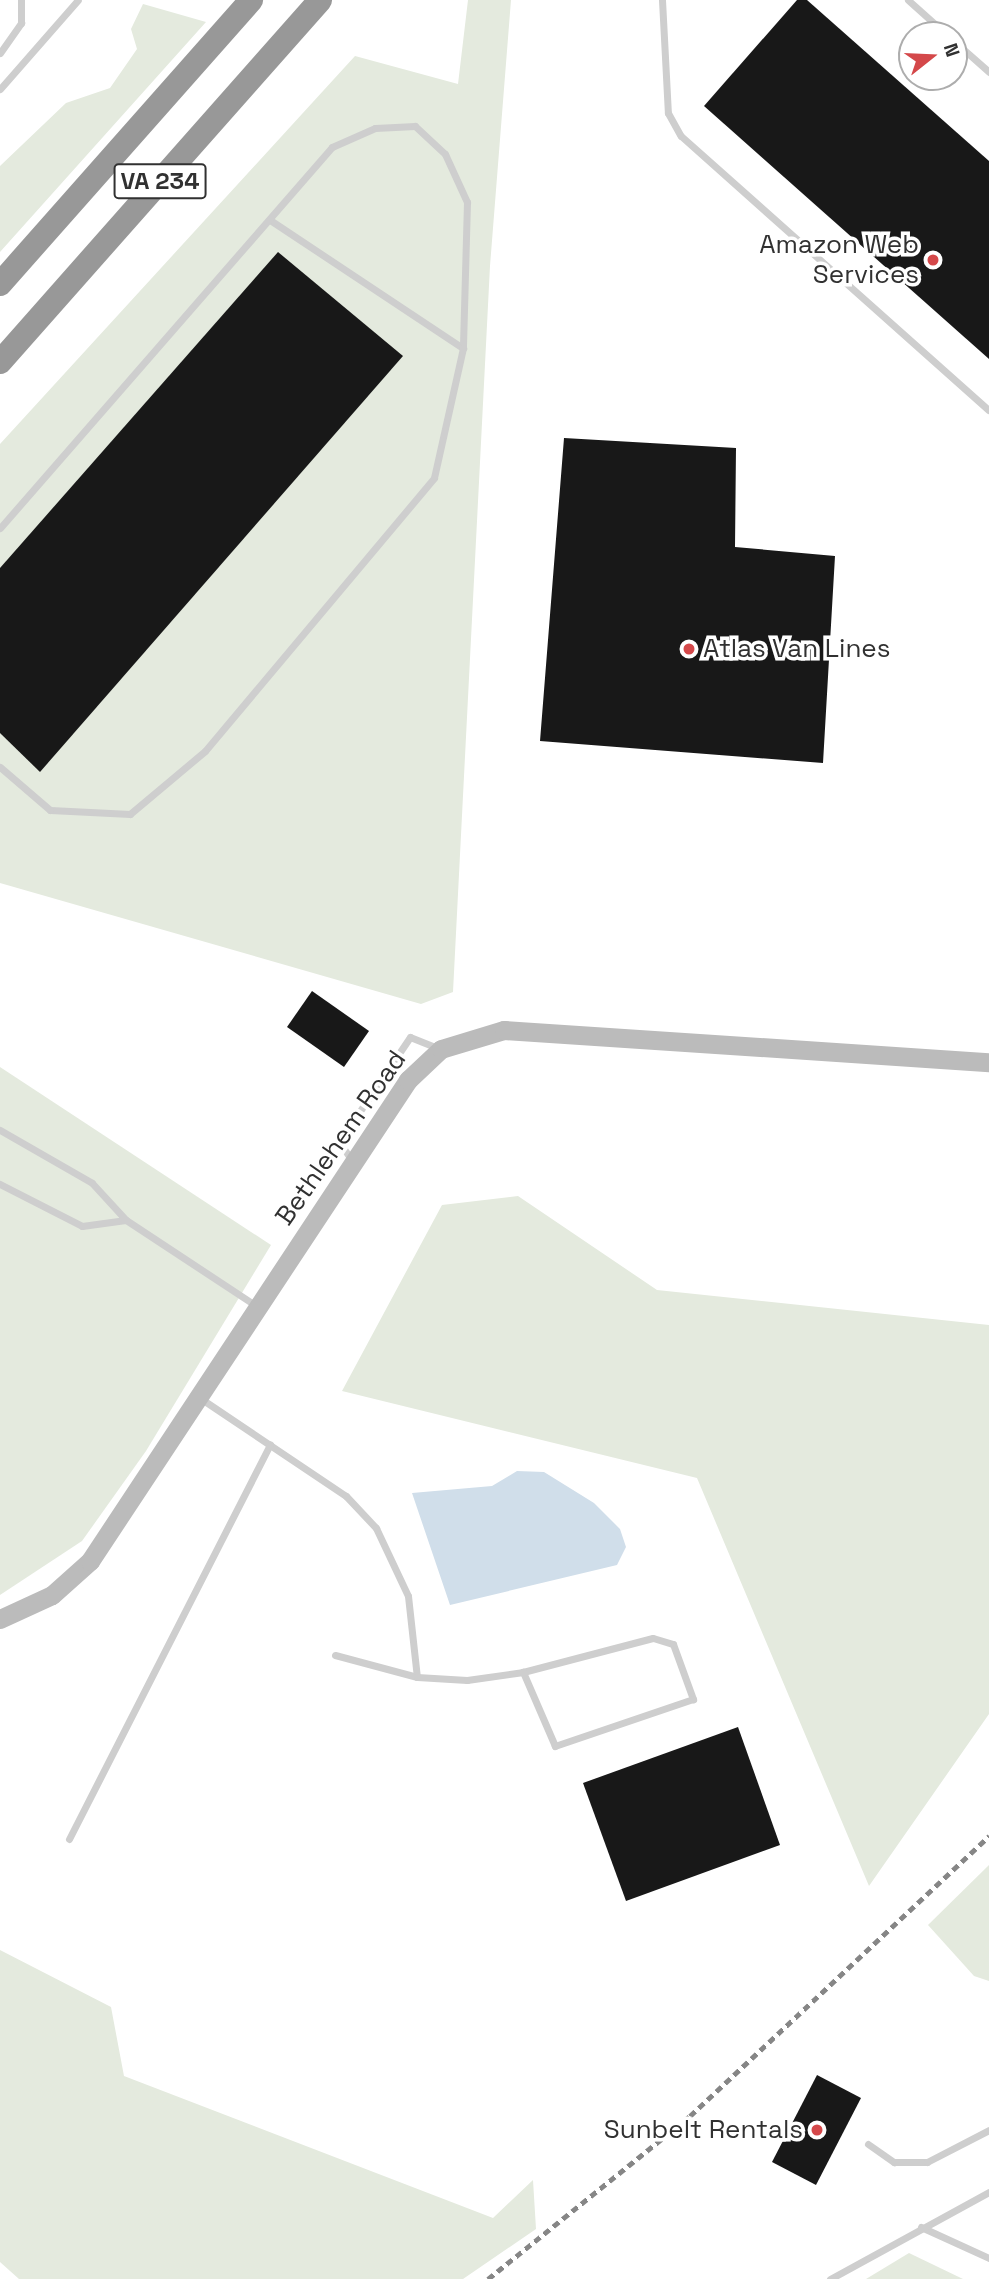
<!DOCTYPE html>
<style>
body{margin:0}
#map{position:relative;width:989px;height:2279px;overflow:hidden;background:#fff;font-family:"Space Grotesk",sans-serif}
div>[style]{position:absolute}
.green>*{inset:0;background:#e4eade}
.water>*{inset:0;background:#d0deea}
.building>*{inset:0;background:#181818}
.lane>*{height:7px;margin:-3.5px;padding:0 3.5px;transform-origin:3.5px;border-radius:3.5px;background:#cecece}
.secondary>*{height:19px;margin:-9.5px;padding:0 9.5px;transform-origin:9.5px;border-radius:9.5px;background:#bbb}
.highway>*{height:24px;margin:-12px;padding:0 12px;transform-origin:12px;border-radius:12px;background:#989898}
.rail>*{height:5px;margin-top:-2.5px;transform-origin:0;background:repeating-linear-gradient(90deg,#868686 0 7px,transparent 0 12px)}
.dots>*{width:19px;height:19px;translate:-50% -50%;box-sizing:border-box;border:4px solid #fff;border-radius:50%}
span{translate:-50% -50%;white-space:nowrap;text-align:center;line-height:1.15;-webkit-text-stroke:7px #fff;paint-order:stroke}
.shield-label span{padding:2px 5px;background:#fff;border:2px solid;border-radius:5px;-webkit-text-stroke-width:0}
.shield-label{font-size:24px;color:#313131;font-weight:700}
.poi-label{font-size:26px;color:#313131}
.right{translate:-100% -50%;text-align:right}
.left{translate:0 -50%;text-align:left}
.street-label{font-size:26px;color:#313131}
.north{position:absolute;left:898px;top:21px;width:70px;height:70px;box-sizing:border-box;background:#fff;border:2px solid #adadad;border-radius:50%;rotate:72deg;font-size:19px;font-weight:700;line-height:28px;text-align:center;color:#313131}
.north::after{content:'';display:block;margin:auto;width:24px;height:32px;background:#d4484a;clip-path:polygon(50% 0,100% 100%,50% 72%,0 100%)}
</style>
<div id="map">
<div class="green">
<i style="clip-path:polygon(468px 0,511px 0,490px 266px,453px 992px,421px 1004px,0 883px,0 444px,355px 56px,458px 84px)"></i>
<i style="clip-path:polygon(143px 4px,206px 22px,0 252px,0 166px,66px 103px,110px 88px,137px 49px,131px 29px)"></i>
<i style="clip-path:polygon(0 1067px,271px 1245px,146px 1451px,82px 1541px,0 1595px)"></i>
<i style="clip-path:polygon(518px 1196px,657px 1290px,989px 1325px,989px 1714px,869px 1886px,697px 1478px,342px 1391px,442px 1205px)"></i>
<i style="clip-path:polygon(989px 1865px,989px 1981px,974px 1976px,928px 1925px)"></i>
<i style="clip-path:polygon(0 1950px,111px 2007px,124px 2076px,493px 2218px,533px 2180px,536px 2229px,463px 2279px,19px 2279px,0 2262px)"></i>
<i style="clip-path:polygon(909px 2253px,963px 2279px,866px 2279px)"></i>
</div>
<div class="water">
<i style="clip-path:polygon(517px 1471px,544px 1472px,594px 1503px,620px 1529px,626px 1547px,617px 1565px,450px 1605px,412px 1493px,492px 1486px)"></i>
</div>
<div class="building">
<i style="clip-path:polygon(797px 0,807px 0,989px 161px,989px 359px,704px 106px)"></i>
<i style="clip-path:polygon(278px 252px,403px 356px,40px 772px,0 733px,0 568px)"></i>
<i style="clip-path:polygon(564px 438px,736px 448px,735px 547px,835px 556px,823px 763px,540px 741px)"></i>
<i style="clip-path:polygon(312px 991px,369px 1031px,344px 1067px,287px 1027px)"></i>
<i style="clip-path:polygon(738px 1727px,780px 1845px,626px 1901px,583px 1783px)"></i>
<i style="clip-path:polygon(817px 2075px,861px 2098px,816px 2185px,772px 2162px)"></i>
</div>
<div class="lane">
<i style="left:662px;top:0;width:113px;rotate:87deg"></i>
<i style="left:668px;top:113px;width:26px;rotate:61deg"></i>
<i style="left:681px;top:136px;width:412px;rotate:41.7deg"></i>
<i style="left:908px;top:0;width:52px;rotate:41.9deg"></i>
<i style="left:954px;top:41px;width:47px;rotate:41.5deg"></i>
<i style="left:0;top:53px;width:37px;rotate:-55deg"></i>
<i style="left:21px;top:23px;width:23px;rotate:-90deg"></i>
<i style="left:0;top:89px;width:118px;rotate:-48.8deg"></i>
<i style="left:270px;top:220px;width:232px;rotate:33.6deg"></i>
<i style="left:0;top:528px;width:505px;rotate:-48.93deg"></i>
<i style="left:332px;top:147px;width:47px;rotate:-23.8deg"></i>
<i style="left:375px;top:128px;width:40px;rotate:-2.9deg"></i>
<i style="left:415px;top:126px;width:41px;rotate:43deg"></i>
<i style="left:445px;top:154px;width:53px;rotate:65.4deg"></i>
<i style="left:467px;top:202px;width:146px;rotate:91.6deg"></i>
<i style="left:463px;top:348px;width:133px;rotate:102.6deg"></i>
<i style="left:434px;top:478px;width:356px;rotate:130deg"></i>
<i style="left:205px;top:751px;width:98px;rotate:140deg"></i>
<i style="left:130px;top:814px;width:80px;rotate:-177.1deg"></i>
<i style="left:50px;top:810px;width:66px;rotate:-139.3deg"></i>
<i style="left:0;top:1130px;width:106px;rotate:29.9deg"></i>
<i style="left:92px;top:1183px;width:50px;rotate:47.4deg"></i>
<i style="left:126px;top:1220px;width:158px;rotate:33.4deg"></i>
<i style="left:351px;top:1159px;width:21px;rotate:-125deg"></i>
<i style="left:339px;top:1142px;width:127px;rotate:-55.9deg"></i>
<i style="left:410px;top:1037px;width:29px;rotate:22deg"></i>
<i style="left:0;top:1184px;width:92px;rotate:27.1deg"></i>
<i style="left:82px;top:1226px;width:44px;rotate:-7.8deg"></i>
<i style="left:200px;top:1398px;width:176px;rotate:33.9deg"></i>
<i style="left:346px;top:1496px;width:44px;rotate:46.8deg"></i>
<i style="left:376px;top:1528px;width:75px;rotate:64.8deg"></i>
<i style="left:408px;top:1596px;width:81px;rotate:83.7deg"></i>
<i style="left:335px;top:1655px;width:85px;rotate:15deg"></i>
<i style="left:417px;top:1677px;width:50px;rotate:3.4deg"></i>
<i style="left:467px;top:1680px;width:57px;rotate:-8.1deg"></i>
<i style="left:523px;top:1672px;width:134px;rotate:-14.7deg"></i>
<i style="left:653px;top:1638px;width:21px;rotate:17deg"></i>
<i style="left:673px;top:1644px;width:59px;rotate:70deg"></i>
<i style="left:693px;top:1699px;width:146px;rotate:161.2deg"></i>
<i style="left:555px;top:1746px;width:81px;rotate:-113.4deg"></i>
<i style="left:69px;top:1839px;width:443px;rotate:-63deg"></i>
<i style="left:868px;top:2144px;width:32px;rotate:35deg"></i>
<i style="left:894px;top:2162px;width:33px"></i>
<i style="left:927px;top:2162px;width:70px;rotate:-27.3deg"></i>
<i style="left:921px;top:2227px;width:75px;rotate:24.5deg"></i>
<i style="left:830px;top:2279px;width:181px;rotate:-28.7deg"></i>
</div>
<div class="secondary">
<i style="left:0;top:1619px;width:57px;rotate:-24.8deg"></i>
<i style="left:52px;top:1595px;width:51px;rotate:-41.8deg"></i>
<i style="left:90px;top:1561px;width:577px;rotate:-56.53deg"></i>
<i style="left:408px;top:1080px;width:45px;rotate:-43.2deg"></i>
<i style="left:441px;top:1049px;width:66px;rotate:-16.8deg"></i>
<i style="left:504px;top:1030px;width:486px;rotate:3.8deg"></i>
</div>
<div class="highway">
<i style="left:0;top:284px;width:379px;rotate:-48.5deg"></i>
<i style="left:0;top:362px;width:483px;rotate:-48.5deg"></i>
</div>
<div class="rail">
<i style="left:488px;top:2279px;width:260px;rotate:-38.9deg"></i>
<i style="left:690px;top:2116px;width:410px;rotate:-43.1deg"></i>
</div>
<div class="dots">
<i style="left:933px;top:260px;background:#d4484a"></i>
<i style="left:689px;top:649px;background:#d4484a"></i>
<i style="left:817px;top:2130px;background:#d4484a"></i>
</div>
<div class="shield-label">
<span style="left:160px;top:181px">VA 234</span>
</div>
<div class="poi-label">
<span class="right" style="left:919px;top:260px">Amazon Web<br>Services</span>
<span class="left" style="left:703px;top:649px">Atlas Van Lines</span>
<span class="right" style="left:803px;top:2130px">Sunbelt Rentals</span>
</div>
<div class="street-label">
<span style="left:341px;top:1138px;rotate:-55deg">Bethlehem Road</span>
</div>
<div class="north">N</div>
</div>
